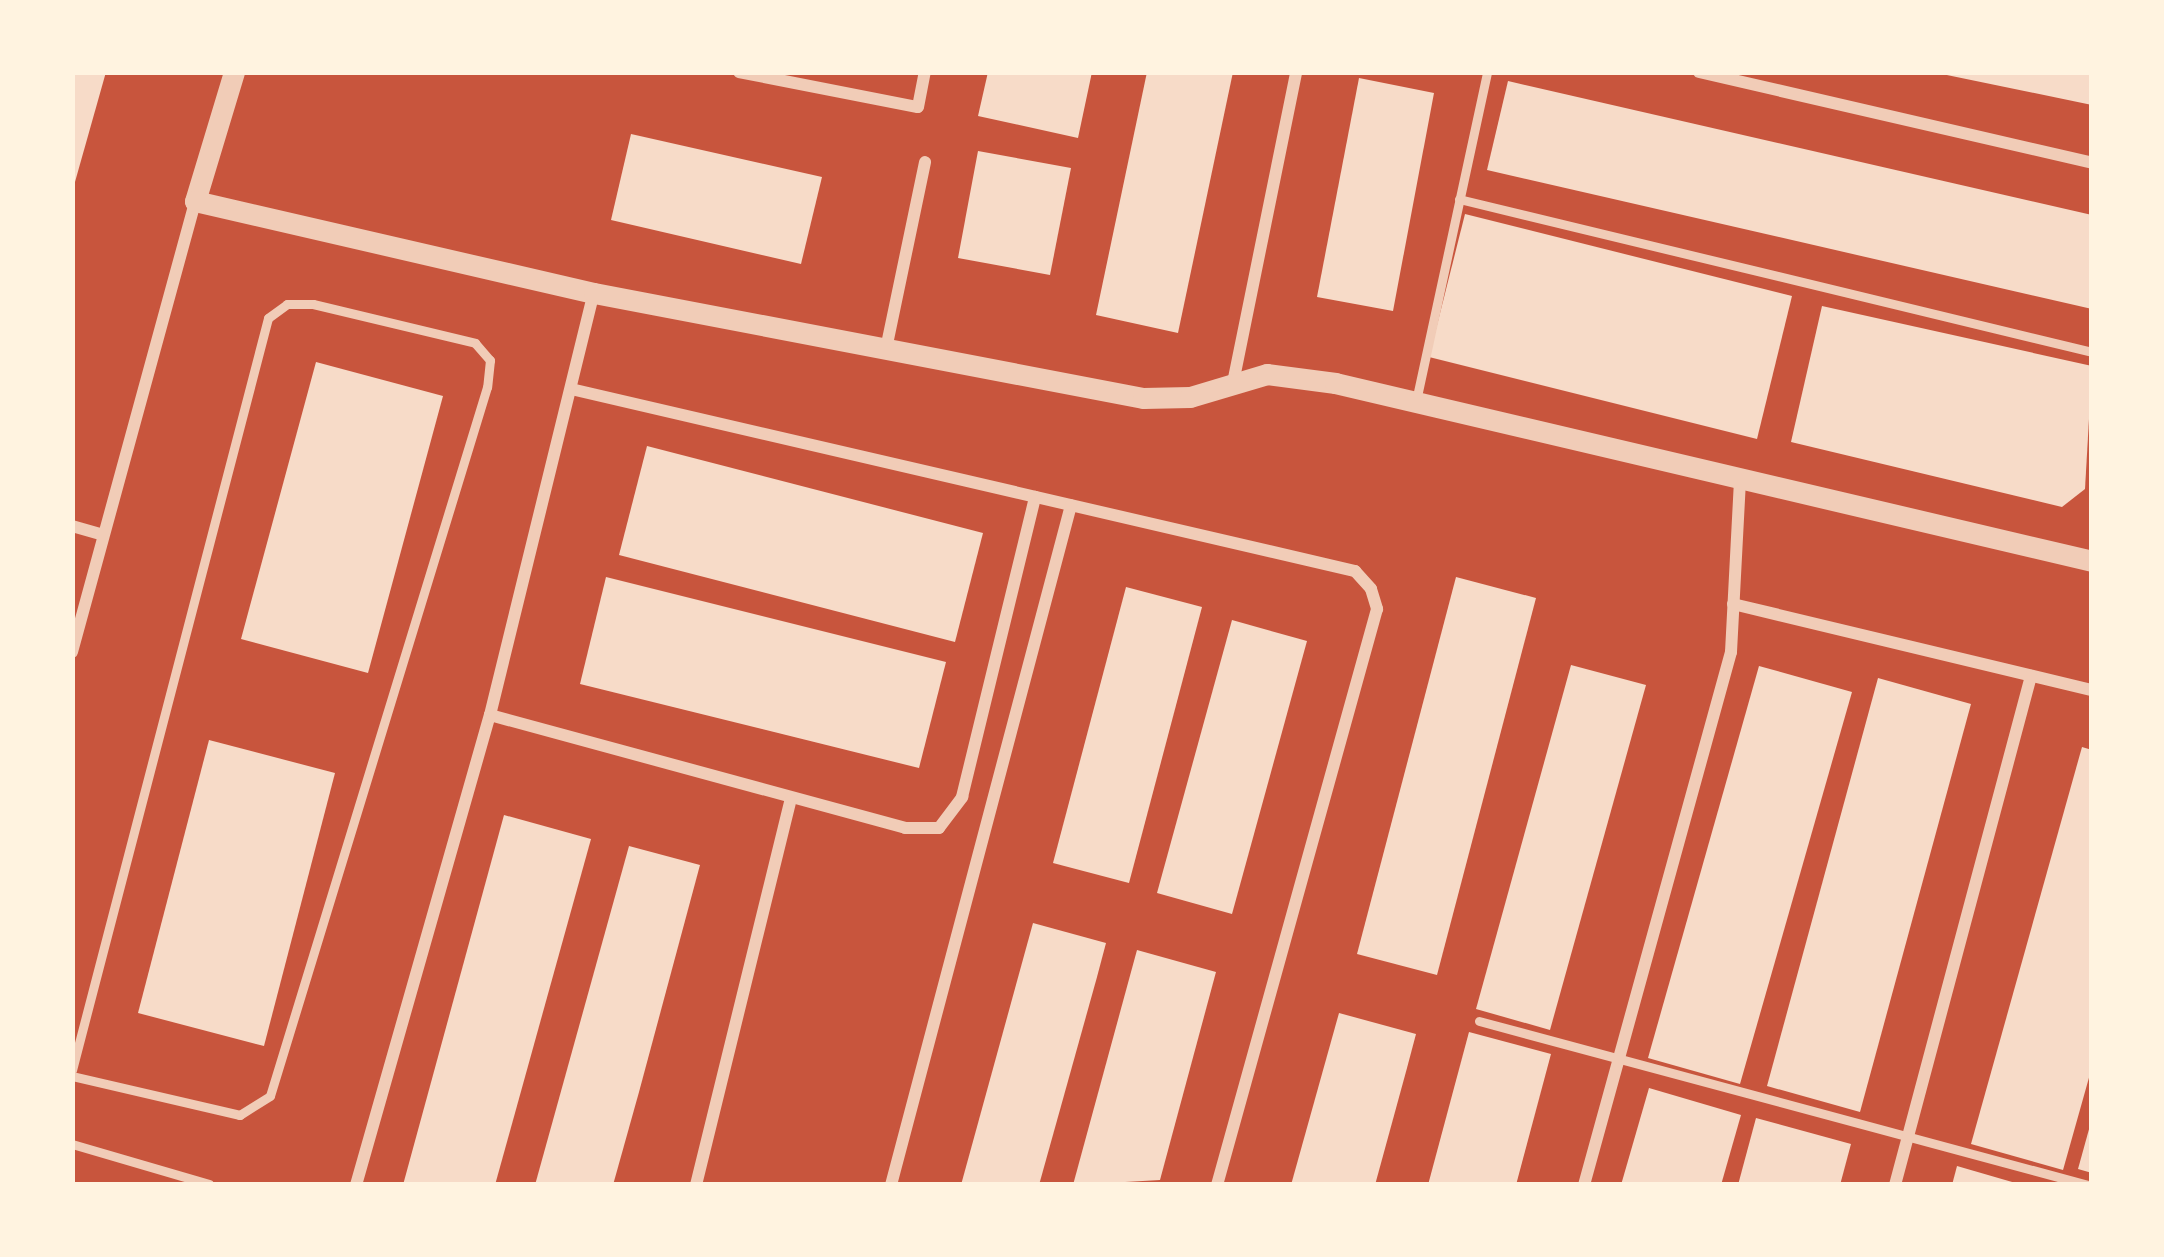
<!DOCTYPE html>
<style>
body{margin:0}
#map{position:relative;width:2164px;height:1257px;overflow:hidden;background:#c8553d;font-family:"Public Sans",sans-serif}
div>[style]{position:absolute}
.building>*{inset:0;background:#f7dbc8}
.service>*{height:9px;margin:-4.5px;padding:0 4.5px;transform-origin:4.5px;border-radius:4.5px;background:#f1ccb7}
.minor>*{height:12px;margin:-6px;padding:0 6px;transform-origin:6px;border-radius:6px;background:#f1ccb7}
.tertiary>*{height:21px;margin:-10.5px;padding:0 10.5px;transform-origin:10.5px;border-radius:10.5px;background:#f1ccb7}
span{translate:-50% -50%;white-space:nowrap;text-align:center;line-height:1.15;-webkit-text-stroke:10px #fff3e0;paint-order:stroke}
.frame{position:absolute;inset:0;border:75px solid #fff3e0;pointer-events:none}
</style>
<div id="map">
<div class="building">
<i style="clip-path:polygon(72px 72px,106px 72px,73px 189px,72px 189px)"></i>
<i style="clip-path:polygon(988px 72px,1092px 72px,1078px 138px,978px 116px)"></i>
<i style="clip-path:polygon(1147px 72px,1233px 72px,1178px 333px,1096px 315px)"></i>
<i style="clip-path:polygon(1942px 72px,2092px 72px,2092px 105px,1942px 74px)"></i>
<i style="clip-path:polygon(1359px 78px,1434px 93px,1393px 311px,1317px 297px)"></i>
<i style="clip-path:polygon(1508px 81px,2092px 215px,2092px 309px,1487px 170px)"></i>
<i style="clip-path:polygon(631px 134px,822px 177px,801px 264px,611px 220px)"></i>
<i style="clip-path:polygon(978px 151px,1071px 168px,1050px 275px,958px 258px)"></i>
<i style="clip-path:polygon(1465px 214px,1792px 296px,1757px 439px,1429px 357px)"></i>
<i style="clip-path:polygon(1822px 306px,2092px 366px,2085px 489px,2062px 507px,1791px 442px)"></i>
<i style="clip-path:polygon(316px 362px,443px 396px,368px 673px,241px 639px)"></i>
<i style="clip-path:polygon(647px 446px,983px 533px,955px 642px,619px 555px)"></i>
<i style="clip-path:polygon(606px 577px,946px 662px,919px 768px,580px 684px)"></i>
<i style="clip-path:polygon(1456px 577px,1536px 598px,1437px 975px,1357px 954px)"></i>
<i style="clip-path:polygon(1126px 587px,1202px 607px,1129px 883px,1053px 863px)"></i>
<i style="clip-path:polygon(1232px 620px,1307px 641px,1232px 914px,1157px 893px)"></i>
<i style="clip-path:polygon(1571px 665px,1646px 685px,1550px 1030px,1476px 1009px)"></i>
<i style="clip-path:polygon(1759px 666px,1852px 692px,1740px 1084px,1648px 1058px)"></i>
<i style="clip-path:polygon(1878px 678px,1971px 704px,1860px 1112px,1767px 1086px)"></i>
<i style="clip-path:polygon(209px 740px,335px 773px,264px 1046px,138px 1013px)"></i>
<i style="clip-path:polygon(2082px 747px,2092px 750px,2092px 1067px,2063px 1170px,1971px 1144px)"></i>
<i style="clip-path:polygon(504px 815px,591px 839px,495px 1185px,403px 1185px)"></i>
<i style="clip-path:polygon(629px 846px,700px 865px,639px 1092px,613px 1185px,535px 1185px)"></i>
<i style="clip-path:polygon(1033px 923px,1106px 943px,1097px 977px,1039px 1185px,961px 1185px)"></i>
<i style="clip-path:polygon(1137px 950px,1216px 972px,1160px 1180px,1073px 1185px)"></i>
<i style="clip-path:polygon(1339px 1013px,1416px 1034px,1407px 1068px,1375px 1185px,1291px 1185px)"></i>
<i style="clip-path:polygon(1469px 1032px,1551px 1054px,1516px 1185px,1428px 1185px)"></i>
<i style="clip-path:polygon(1649px 1088px,1741px 1115px,1721px 1185px,1621px 1185px)"></i>
<i style="clip-path:polygon(1756px 1118px,1851px 1144px,1840px 1185px,1738px 1185px)"></i>
<i style="clip-path:polygon(2091px 1122px,2092px 1122px,2092px 1173px,2078px 1169px)"></i>
<i style="clip-path:polygon(1957px 1166px,2019px 1184px,2018px 1185px,1952px 1185px)"></i>
</div>
<div class="service">
<i style="left:1459px;top:199px;width:651px;rotate:13.59deg"></i>
<i style="left:1416px;top:401px;width:337px;rotate:-77.8deg"></i>
<i style="left:1479px;top:1021px;width:631px;rotate:15.07deg"></i>
<i style="left:72px;top:1070px;width:777px;rotate:-75.39deg"></i>
<i style="left:268px;top:318px;width:24px;rotate:-36deg"></i>
<i style="left:287px;top:304px;width:26px"></i>
<i style="left:313px;top:304px;width:167px;rotate:13.5deg"></i>
<i style="left:475px;top:343px;width:23px;rotate:49deg"></i>
<i style="left:490px;top:360px;width:27px;rotate:96deg"></i>
<i style="left:487px;top:387px;width:741px;rotate:107.02deg"></i>
<i style="left:270px;top:1096px;width:36px;rotate:148deg"></i>
<i style="left:240px;top:1115px;width:172px;rotate:-166.9deg"></i>
<i style="left:72px;top:1144px;width:143px;rotate:16.3deg"></i>
</div>
<div class="minor">
<i style="left:739px;top:72px;width:182px;rotate:11.1deg"></i>
<i style="left:918px;top:107px;width:36px;rotate:-79deg"></i>
<i style="left:1699px;top:72px;width:403px;rotate:13deg"></i>
<i style="left:886px;top:349px;width:191px;rotate:-78.2deg"></i>
<i style="left:1233px;top:383px;width:317px;rotate:-78.5deg"></i>
<i style="left:571px;top:389px;width:805px;rotate:13.07deg"></i>
<i style="left:1355px;top:571px;width:24px;rotate:48deg"></i>
<i style="left:1371px;top:589px;width:21px;rotate:73deg"></i>
<i style="left:1377px;top:609px;width:598px;rotate:105.52deg"></i>
<i style="left:72px;top:526px;width:32px;rotate:16deg"></i>
<i style="left:1733px;top:604px;width:369px;rotate:13.5deg"></i>
<i style="left:72px;top:652px;width:467px;rotate:-74.7deg"></i>
<i style="left:490px;top:715px;width:430px;rotate:15.2deg"></i>
<i style="left:905px;top:828px;width:34px"></i>
<i style="left:939px;top:828px;width:39px;rotate:-53deg"></i>
<i style="left:962px;top:797px;width:309px;rotate:-76.3deg"></i>
<i style="left:356px;top:1185px;width:489px;rotate:-74.1deg"></i>
<i style="left:490px;top:715px;width:435px;rotate:-76.2deg"></i>
<i style="left:696px;top:1185px;width:398px;rotate:-76.2deg"></i>
<i style="left:891px;top:1185px;width:703px;rotate:-75.17deg"></i>
<i style="left:1584px;top:1185px;width:553px;rotate:-74.58deg"></i>
<i style="left:1731px;top:652px;width:172px;rotate:-87deg"></i>
<i style="left:1895px;top:1185px;width:527px;rotate:-75.04deg"></i>
</div>
<div class="tertiary">
<i style="left:234px;top:72px;width:135px;rotate:106.8deg"></i>
<i style="left:195px;top:201px;width:409px;rotate:13deg"></i>
<i style="left:594px;top:293px;width:559px;rotate:10.83deg"></i>
<i style="left:1143px;top:398px;width:47px;rotate:-1.2deg"></i>
<i style="left:1190px;top:397px;width:80px;rotate:-16.6deg"></i>
<i style="left:1267px;top:374px;width:69px;rotate:7.5deg"></i>
<i style="left:1335px;top:383px;width:778px;rotate:13.23deg"></i>
</div>
<div class="frame"></div>
</div>
